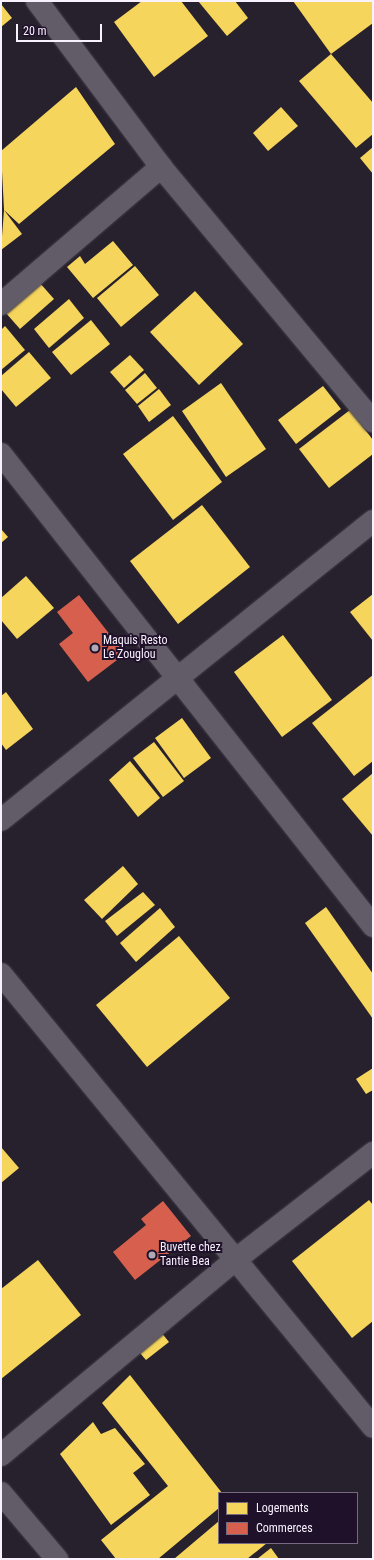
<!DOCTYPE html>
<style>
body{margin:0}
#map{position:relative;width:374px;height:1560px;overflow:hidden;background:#27212d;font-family:"Roboto Condensed",sans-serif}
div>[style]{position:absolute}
.homes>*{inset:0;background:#f6d55c}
.shops>*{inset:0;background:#d6604d}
.roads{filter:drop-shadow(0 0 1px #423d47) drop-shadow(0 0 1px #423d47)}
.minor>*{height:22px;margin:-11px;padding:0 11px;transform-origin:11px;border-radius:11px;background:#625c68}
.dots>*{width:11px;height:11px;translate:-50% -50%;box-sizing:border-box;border:2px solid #1f1129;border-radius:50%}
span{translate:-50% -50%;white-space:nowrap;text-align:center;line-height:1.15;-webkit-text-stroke:4px #1f1129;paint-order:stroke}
.poi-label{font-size:12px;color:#f8f1fe}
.left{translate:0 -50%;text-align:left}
.frame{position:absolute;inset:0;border:2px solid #f8f1fe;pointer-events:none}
.legend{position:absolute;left:218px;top:1492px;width:140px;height:52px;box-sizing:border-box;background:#1f1129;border:1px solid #766b7e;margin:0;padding:5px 7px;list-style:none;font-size:12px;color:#f8f1fe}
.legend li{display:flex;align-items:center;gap:8px;height:20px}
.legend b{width:20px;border:1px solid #766b7e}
.scale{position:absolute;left:16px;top:24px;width:86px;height:18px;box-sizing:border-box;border:2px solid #f8f1fe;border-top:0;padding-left:5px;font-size:12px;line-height:14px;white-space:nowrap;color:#f8f1fe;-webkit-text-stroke:3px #1f1129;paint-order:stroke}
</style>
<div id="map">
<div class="homes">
<i style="clip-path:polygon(142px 1px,181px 1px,208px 36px,154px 77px,114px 22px)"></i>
<i style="clip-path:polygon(198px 1px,235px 1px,248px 18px,227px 36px)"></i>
<i style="clip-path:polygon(293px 1px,373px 1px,373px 23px,331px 54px)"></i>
<i style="clip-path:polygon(1px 4px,12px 18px,1px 27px)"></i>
<i style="clip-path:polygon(331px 54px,373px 103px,373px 134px,356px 148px,299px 81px)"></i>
<i style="clip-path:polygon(76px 87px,115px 144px,19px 224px,4px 210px,22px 234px,1px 250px,4px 210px,1px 151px)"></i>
<i style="clip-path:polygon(281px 107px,298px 126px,268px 151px,253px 133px)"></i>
<i style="clip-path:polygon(373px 147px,373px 174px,360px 158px)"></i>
<i style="clip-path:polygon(113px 241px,133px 265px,93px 298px,67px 267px,80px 256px,85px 264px)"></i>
<i style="clip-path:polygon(135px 266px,159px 295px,121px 327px,97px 298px)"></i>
<i style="clip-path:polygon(39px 282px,54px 299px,20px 329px,5px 312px)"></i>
<i style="clip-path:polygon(195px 291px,243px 344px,199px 385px,150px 332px)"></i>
<i style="clip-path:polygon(69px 299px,84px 318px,49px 348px,34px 329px)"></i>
<i style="clip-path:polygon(91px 320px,110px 344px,71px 375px,52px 352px)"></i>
<i style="clip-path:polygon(5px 326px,25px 350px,1px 370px,1px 330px)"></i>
<i style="clip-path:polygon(29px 352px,51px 378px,16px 407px,1px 389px,1px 376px)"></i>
<i style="clip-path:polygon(130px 355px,144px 370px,124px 388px,110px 372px)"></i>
<i style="clip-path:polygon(145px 373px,157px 388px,137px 404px,125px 390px)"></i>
<i style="clip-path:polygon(221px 383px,266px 449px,226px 477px,182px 411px)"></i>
<i style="clip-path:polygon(323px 386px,341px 409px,296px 444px,278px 420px)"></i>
<i style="clip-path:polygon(159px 389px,171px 405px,149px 422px,138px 406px)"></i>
<i style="clip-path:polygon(350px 410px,373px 440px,373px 454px,329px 488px,299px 449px)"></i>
<i style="clip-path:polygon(173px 416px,222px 482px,173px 520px,123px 454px)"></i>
<i style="clip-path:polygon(202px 505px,250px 567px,178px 624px,130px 561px)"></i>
<i style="clip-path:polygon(1px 529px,8px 537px,1px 543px)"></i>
<i style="clip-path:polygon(26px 576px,54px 608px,17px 639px,1px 620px,1px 598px)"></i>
<i style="clip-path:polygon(373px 594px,373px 641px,350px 612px)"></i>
<i style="clip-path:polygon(283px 635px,332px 700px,282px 737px,234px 672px)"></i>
<i style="clip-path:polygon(373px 675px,373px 761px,354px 776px,312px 723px)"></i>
<i style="clip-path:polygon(6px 692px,33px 729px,6px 750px,1px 743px,1px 696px)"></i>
<i style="clip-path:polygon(182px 718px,211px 758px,184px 778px,155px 738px)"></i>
<i style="clip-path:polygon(154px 742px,184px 781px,163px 797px,133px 758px)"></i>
<i style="clip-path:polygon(130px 761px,160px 798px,138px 817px,109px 780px)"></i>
<i style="clip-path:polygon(373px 773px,373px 836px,342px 799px)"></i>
<i style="clip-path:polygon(123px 866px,138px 884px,102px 919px,84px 900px)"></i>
<i style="clip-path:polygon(143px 892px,155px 905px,117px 936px,105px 921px)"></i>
<i style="clip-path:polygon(326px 907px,373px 974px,373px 1019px,305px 923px)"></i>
<i style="clip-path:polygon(160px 908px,175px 927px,136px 962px,120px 943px)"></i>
<i style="clip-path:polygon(179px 936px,230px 998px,147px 1067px,96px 1005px)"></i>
<i style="clip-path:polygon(373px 1068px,373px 1090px,366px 1094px,356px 1079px)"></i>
<i style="clip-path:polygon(1px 1147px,19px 1168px,1px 1183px)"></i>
<i style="clip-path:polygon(369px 1200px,373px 1205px,373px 1321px,352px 1338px,292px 1261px)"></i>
<i style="clip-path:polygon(38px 1260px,81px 1315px,1px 1379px,1px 1289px)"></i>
<i style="clip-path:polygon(156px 1326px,169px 1342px,146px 1360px,133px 1345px)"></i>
<i style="clip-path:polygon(130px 1375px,222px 1493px,219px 1493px,219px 1508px,158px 1559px,116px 1559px,101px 1540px,168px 1486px,102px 1403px)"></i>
<i style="clip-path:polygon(93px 1422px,101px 1434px,115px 1428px,145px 1464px,133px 1473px,150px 1495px,111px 1525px,60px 1454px)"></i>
<i style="clip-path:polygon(219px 1521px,219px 1543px,267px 1543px,247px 1559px,174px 1559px)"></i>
<i style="clip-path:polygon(271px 1548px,279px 1559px,257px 1559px)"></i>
</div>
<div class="shops">
<i style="clip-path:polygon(79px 595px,125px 654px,88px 682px,59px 644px,73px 633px,57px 612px)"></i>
<i style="clip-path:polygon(163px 1201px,191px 1236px,135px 1280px,113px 1252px,146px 1225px,141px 1219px)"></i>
</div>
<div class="roads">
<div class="minor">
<i style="left:37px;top:1px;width:207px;rotate:53.2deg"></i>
<i style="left:161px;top:167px;width:331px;rotate:50.2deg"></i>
<i style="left:1px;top:304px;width:211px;rotate:-40.6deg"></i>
<i style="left:1px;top:454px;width:601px;rotate:51.76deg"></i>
<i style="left:1px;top:820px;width:477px;rotate:-38.8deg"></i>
<i style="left:1px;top:974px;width:586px;rotate:50.61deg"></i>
<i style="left:1px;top:1455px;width:305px;rotate:-39.8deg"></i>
<i style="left:235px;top:1260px;width:175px;rotate:-37.8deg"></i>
<i style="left:1px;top:1493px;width:87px;rotate:49.7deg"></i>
</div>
</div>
<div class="dots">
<i style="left:95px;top:648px;background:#afa8b5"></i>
<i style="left:152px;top:1255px;background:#afa8b5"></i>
</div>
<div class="poi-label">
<span class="left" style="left:103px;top:648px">Maquis Resto<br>Le Zouglou</span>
<span class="left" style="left:160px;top:1255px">Buvette chez<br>Tantie Bea</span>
</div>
<div class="frame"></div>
<ul class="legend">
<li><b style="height:11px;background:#f6d55c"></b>Logements</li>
<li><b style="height:11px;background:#d6604d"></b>Commerces</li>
</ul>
<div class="scale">20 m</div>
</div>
